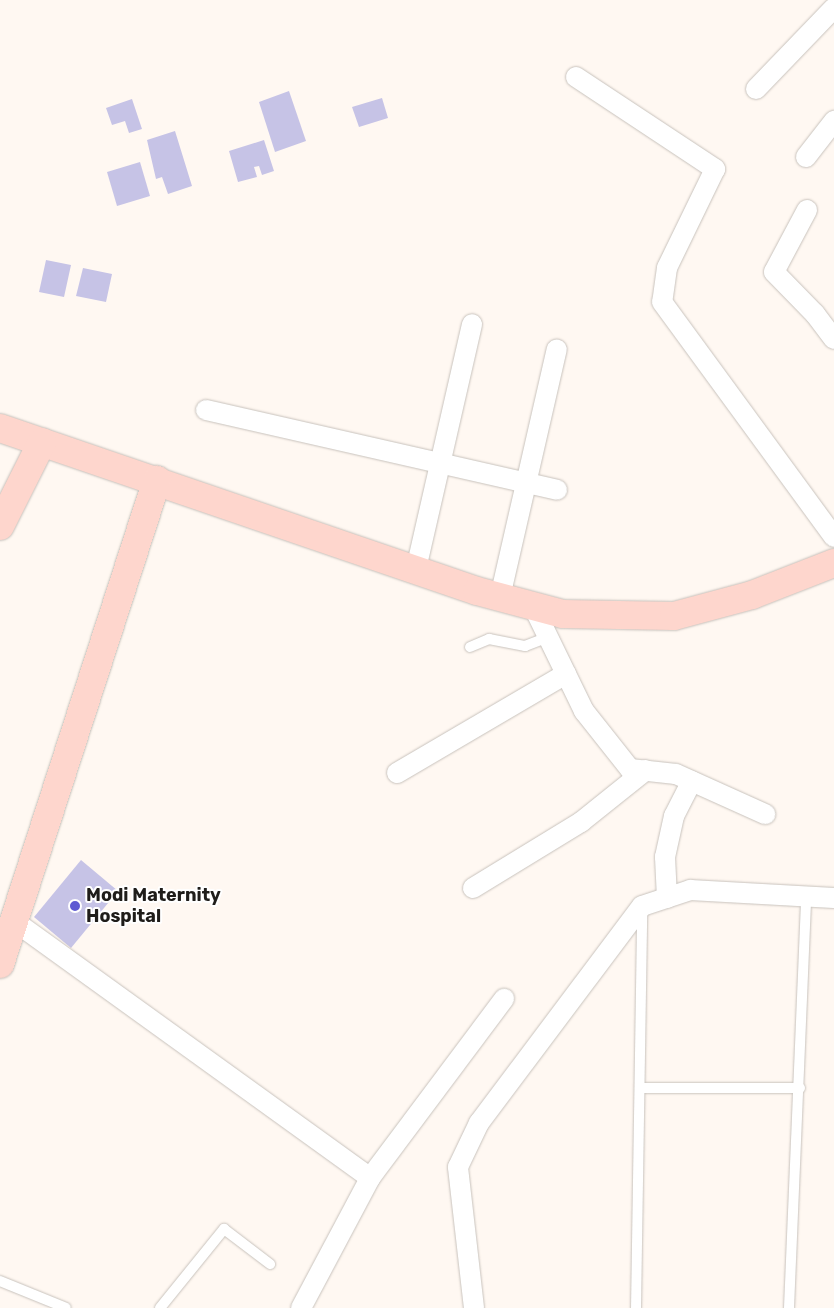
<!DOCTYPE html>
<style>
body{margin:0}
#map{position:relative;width:834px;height:1308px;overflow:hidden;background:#fff8f2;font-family:Rubik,sans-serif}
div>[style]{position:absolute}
.building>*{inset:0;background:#c6c3e6}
.roads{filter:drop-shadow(0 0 1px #c8c2bc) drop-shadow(0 0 1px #c8c2bc)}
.lane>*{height:10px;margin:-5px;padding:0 5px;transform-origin:5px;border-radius:5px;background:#fff}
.street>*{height:20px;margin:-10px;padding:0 10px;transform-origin:10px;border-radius:10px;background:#fff}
.secondary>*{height:28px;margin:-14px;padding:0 14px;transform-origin:14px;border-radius:14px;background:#fed6cd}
.dots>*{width:14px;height:14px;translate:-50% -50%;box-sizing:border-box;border:2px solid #fff;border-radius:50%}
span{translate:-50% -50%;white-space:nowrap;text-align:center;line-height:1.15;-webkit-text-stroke:4px #fff;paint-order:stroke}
.poi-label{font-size:18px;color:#1f1d1a;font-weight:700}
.left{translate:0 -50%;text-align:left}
</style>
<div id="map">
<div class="building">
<i style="clip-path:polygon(289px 91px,306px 141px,275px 152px,259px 102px)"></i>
<i style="clip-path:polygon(382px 98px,388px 118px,359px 127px,352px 107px)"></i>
<i style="clip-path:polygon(132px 99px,142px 129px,129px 133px,125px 121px,112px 125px,106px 108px)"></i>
<i style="clip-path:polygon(175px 131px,192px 186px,168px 194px,162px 177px,156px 179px,147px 140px)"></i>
<i style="clip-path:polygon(264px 140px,274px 171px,262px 175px,259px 166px,254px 167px,257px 177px,238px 182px,229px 151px)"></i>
<i style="clip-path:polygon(140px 162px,150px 196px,117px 206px,107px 172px)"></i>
<i style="clip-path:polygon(46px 260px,71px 265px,64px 297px,39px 292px)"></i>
<i style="clip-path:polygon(83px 268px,112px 274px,106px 302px,76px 296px)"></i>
<i style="clip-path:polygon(81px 860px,118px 891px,71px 948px,34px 917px)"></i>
</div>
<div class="roads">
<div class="lane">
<i style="left:470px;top:647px;width:21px;rotate:-23deg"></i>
<i style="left:489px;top:639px;width:37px;rotate:11deg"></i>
<i style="left:525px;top:646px;width:25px;rotate:-21deg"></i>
<i style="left:640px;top:1088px;width:160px"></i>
<i style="left:0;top:1281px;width:71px;rotate:22.2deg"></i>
<i style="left:160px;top:1308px;width:102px;rotate:-51deg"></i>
<i style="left:224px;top:1229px;width:58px;rotate:37.3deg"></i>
<i style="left:636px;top:1308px;width:398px;rotate:-89.1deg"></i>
<i style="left:789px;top:1308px;width:411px;rotate:-87.6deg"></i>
</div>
<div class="street">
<i style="left:576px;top:77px;width:167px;rotate:33.5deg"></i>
<i style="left:715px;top:169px;width:110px;rotate:115.9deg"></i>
<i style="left:667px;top:268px;width:34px;rotate:98deg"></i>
<i style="left:662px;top:302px;width:291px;rotate:53.8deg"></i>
<i style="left:756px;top:89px;width:112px;rotate:-46.1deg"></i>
<i style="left:806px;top:157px;width:46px;rotate:-52.1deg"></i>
<i style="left:807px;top:210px;width:70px;rotate:118deg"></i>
<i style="left:774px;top:272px;width:59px;rotate:45.7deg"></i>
<i style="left:815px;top:314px;width:31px;rotate:53deg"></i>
<i style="left:206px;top:410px;width:360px;rotate:12.8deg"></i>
<i style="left:416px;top:569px;width:251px;rotate:-77.1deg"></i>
<i style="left:500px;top:597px;width:254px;rotate:-77.1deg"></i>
<i style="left:533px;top:606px;width:117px;rotate:64.1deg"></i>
<i style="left:584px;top:711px;width:74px;rotate:51.6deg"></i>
<i style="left:630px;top:769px;width:46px;rotate:6.2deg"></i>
<i style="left:676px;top:774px;width:98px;rotate:24.2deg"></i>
<i style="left:397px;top:773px;width:196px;rotate:-30.4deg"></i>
<i style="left:473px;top:888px;width:127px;rotate:-31.4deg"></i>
<i style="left:581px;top:822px;width:83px;rotate:-38.7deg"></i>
<i style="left:667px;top:898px;width:41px;rotate:-92.8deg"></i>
<i style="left:665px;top:857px;width:42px;rotate:-77.6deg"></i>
<i style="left:674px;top:816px;width:39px;rotate:-63deg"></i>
<i style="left:14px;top:921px;width:439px;rotate:35.8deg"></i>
<i style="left:301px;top:1308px;width:147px;rotate:-62deg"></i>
<i style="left:370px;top:1178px;width:224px;rotate:-53.2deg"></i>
<i style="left:474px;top:1308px;width:142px;rotate:-96.5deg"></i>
<i style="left:458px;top:1167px;width:49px;rotate:-64.5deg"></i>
<i style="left:479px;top:1123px;width:271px;rotate:-53.1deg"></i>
<i style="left:642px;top:906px;width:51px;rotate:-18.4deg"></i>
<i style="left:690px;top:890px;width:144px;rotate:3.2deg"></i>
</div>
<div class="secondary">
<i style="left:0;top:428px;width:504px;rotate:18.87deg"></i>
<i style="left:477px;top:591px;width:89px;rotate:15deg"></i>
<i style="left:563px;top:614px;width:111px;rotate:1deg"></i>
<i style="left:674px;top:616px;width:81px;rotate:-15.1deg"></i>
<i style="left:752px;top:595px;width:88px;rotate:-21.3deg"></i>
<i style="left:0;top:526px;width:94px;rotate:-63.4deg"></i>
<i style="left:0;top:964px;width:509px;rotate:-72.03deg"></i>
</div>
</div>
<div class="dots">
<i style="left:75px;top:906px;background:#5e5ad2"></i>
</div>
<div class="poi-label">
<span class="left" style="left:86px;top:906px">Modi Maternity<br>Hospital</span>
</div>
</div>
